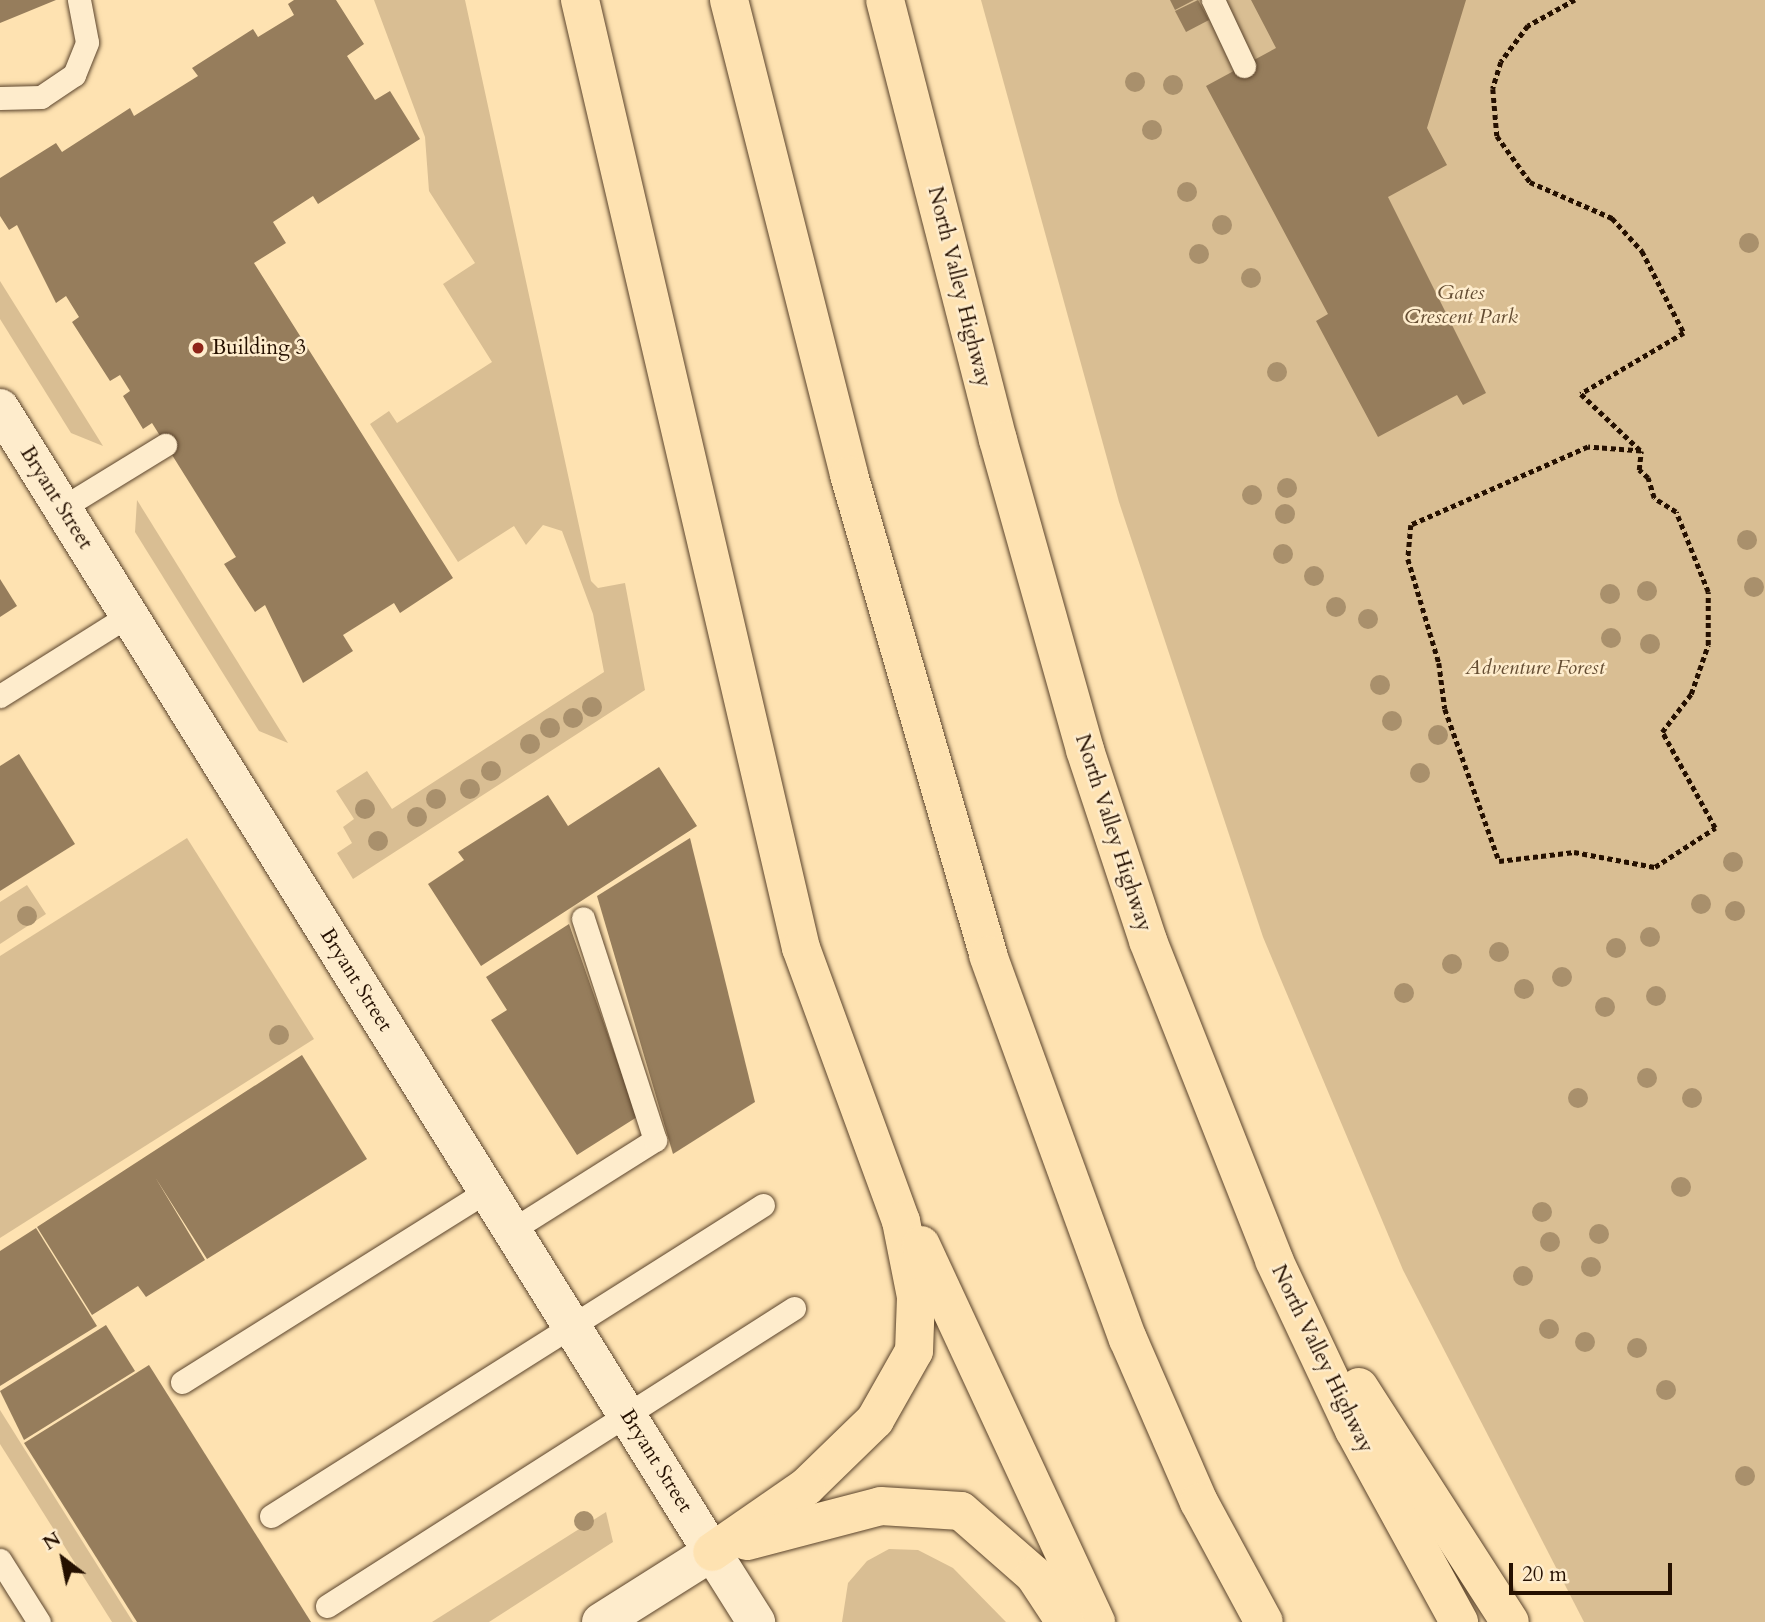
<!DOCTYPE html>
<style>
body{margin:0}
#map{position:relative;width:1765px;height:1622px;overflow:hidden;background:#fee2b1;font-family:Cardo,serif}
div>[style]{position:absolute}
.green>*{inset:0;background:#d9be93}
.building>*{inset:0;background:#967d5c}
.path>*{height:4.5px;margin-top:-2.25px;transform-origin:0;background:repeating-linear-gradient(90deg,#251000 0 5px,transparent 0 8.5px)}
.roads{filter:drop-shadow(0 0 2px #5b442c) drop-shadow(0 0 2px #5b442c)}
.lane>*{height:23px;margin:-11.5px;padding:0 11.5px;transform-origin:11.5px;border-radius:11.5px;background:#feeccc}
.street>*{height:38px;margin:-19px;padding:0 19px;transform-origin:19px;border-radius:19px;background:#feeccc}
.secondary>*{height:38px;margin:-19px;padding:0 19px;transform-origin:19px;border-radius:19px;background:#feeccc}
.highway>*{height:38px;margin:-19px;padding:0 19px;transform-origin:19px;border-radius:19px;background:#fee2b1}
.trees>*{width:20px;height:20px;margin:-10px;border-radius:50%;background:#a9906c}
.dots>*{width:19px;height:19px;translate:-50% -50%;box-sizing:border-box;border:4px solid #feeccc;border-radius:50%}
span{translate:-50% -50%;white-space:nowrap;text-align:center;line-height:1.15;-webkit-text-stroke:5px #feeccc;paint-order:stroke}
.street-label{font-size:21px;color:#251000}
.park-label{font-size:21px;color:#644d33;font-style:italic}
.poi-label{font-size:21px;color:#251000}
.left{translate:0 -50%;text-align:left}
.north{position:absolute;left:28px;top:1524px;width:70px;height:70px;-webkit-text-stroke:5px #feeccc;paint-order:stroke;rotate:328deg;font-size:19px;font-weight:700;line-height:28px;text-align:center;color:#251000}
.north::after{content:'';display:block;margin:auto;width:24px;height:32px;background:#251000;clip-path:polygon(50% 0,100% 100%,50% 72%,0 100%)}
.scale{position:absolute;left:1509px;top:1563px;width:163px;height:32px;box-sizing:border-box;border:4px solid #251000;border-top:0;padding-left:9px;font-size:21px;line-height:24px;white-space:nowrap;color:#251000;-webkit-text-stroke:5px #feeccc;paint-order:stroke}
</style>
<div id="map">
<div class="green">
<i style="clip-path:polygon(374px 0,465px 0,591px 581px,598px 588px,625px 583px,645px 690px,353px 879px,337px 853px,352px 843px,343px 827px,354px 819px,336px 791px,367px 771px,392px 809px,604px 672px,593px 614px,562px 531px,543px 525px,526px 545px,514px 526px,458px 562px,370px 424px,389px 411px,397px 423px,492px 362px,443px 284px,475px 263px,429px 191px,425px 137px)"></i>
<i style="clip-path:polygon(981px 0,1765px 0,1765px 1622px,1584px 1622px,1403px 1270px,1263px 937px,1119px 502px)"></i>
<i style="clip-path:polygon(0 281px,103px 446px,71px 433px,0 319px)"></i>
<i style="clip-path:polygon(137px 500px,288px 743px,259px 731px,135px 532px)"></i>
<i style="clip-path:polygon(187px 838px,314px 1039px,0 1238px,0 956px)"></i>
<i style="clip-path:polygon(27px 885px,46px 914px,0 944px,0 902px)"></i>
<i style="clip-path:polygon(0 1410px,133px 1622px,112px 1622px,0 1444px)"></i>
<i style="clip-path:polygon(606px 1512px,613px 1542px,489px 1622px,432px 1622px)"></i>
<i style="clip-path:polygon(889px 1549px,918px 1550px,953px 1568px,1006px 1622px,842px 1622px,848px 1583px,867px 1561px)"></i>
</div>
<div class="building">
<i style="clip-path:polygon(0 0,56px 0,0 23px)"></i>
<i style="clip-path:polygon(294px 0,336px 0,364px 44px,347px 56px,375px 100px,390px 91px,420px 139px,318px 204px,313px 196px,273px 222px,286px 243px,254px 263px,453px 578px,400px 613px,394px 603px,343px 635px,353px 651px,303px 683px,265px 605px,255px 612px,224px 564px,236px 557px,152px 423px,143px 429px,123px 396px,130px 391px,120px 375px,110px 381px,72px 322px,79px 317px,66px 296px,56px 303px,17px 225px,9px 230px,0 216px,0 178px,56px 143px,62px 152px,130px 108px,134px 116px,198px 76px,192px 68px,253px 29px,258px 37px,294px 15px,288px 4px)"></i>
<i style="clip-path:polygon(1170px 0,1194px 0,1175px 10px)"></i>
<i style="clip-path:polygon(1198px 0,1209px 20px,1186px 32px,1175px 11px)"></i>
<i style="clip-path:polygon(1251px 0,1466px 0,1427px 128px,1447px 165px,1388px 197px,1486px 393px,1463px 405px,1457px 395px,1378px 437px,1316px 321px,1328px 314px,1206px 86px,1276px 48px)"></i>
<i style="clip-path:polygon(0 579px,17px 606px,0 617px)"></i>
<i style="clip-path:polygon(19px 754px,75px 844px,0 891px,0 766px)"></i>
<i style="clip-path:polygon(659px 767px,697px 826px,481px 966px,428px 884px,464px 860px,458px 852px,548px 795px,568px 826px)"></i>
<i style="clip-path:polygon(690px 838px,755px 1102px,673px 1154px,597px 896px)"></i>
<i style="clip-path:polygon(569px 924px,637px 1117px,577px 1155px,491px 1020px,507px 1010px,486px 977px)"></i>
<i style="clip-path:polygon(302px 1055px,367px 1159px,207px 1259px,155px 1177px,205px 1260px,146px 1297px,138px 1286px,92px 1315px,37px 1227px)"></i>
<i style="clip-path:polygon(36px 1228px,97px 1326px,0 1386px,0 1251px)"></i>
<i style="clip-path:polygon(106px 1325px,135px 1371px,24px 1440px,0 1391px)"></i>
<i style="clip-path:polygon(149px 1365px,311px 1622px,137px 1622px,24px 1443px)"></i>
</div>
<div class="path">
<i style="left:1575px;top:0;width:54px;rotate:151deg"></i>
<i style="left:1528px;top:26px;width:45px;rotate:126.9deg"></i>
<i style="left:1501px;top:62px;width:28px;rotate:107deg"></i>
<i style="left:1493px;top:89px;width:47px;rotate:85.1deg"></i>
<i style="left:1497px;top:136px;width:57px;rotate:54.3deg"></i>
<i style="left:1530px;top:182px;width:90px;rotate:23.7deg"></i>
<i style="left:1612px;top:218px;width:45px;rotate:47.7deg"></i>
<i style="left:1642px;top:251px;width:92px;rotate:62.9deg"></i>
<i style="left:1684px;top:333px;width:120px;rotate:149.4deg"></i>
<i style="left:1581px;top:394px;width:83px;rotate:43.5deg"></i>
<i style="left:1641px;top:451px;width:53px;rotate:-175.7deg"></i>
<i style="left:1588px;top:447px;width:193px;rotate:156.2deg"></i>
<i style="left:1411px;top:525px;width:34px;rotate:95deg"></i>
<i style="left:1408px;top:559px;width:109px;rotate:73.4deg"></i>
<i style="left:1439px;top:663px;width:46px;rotate:82.6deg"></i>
<i style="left:1445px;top:709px;width:161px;rotate:70.4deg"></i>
<i style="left:1499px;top:861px;width:76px;rotate:-6.8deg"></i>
<i style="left:1574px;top:852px;width:82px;rotate:10.5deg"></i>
<i style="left:1655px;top:867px;width:72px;rotate:-33deg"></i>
<i style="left:1715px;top:828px;width:110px;rotate:-118.9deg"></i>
<i style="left:1662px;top:732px;width:48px;rotate:-52.7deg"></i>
<i style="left:1691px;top:694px;width:52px;rotate:-70.9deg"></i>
<i style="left:1708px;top:645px;width:53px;rotate:-90deg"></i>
<i style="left:1708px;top:592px;width:86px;rotate:-111.8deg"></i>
<i style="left:1676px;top:512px;width:26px;rotate:-148deg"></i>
<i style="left:1654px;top:498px;width:21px;rotate:-107deg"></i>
<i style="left:1648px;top:478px;width:12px;rotate:-138deg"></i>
<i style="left:1639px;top:470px;width:19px;rotate:-84deg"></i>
</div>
<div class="roads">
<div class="lane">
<i style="left:1213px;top:0;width:73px;rotate:64.8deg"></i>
<i style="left:0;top:98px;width:41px;rotate:-1.4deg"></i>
<i style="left:41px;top:97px;width:40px;rotate:-34deg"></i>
<i style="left:74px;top:75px;width:35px;rotate:-68deg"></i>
<i style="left:87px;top:42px;width:43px;rotate:-100.8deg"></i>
<i style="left:62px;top:508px;width:121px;rotate:-31.5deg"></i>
<i style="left:0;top:696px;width:152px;rotate:-32.1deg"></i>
<i style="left:512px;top:1230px;width:169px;rotate:-32.2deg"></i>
<i style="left:655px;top:1140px;width:233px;rotate:-108deg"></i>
<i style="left:182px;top:1382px;width:360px;rotate:-32.1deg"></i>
<i style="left:271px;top:1516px;width:582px;rotate:-32.3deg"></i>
<i style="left:0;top:1560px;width:73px;rotate:57.8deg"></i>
<i style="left:327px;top:1606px;width:554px;rotate:-32.54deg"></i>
</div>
<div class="street">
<i style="left:0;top:408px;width:1347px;rotate:58.1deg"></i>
</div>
<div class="secondary">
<i style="left:601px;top:1622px;width:131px;rotate:-32.2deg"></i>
<i style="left:712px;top:1552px;width:83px;rotate:57.8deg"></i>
</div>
<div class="highway">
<i style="left:580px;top:0;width:973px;rotate:76.88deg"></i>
<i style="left:801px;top:948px;width:291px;rotate:69.9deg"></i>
<i style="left:901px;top:1221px;width:77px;rotate:78.8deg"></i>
<i style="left:916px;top:1297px;width:54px;rotate:92.1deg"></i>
<i style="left:914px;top:1351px;width:79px;rotate:119.5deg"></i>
<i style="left:875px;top:1420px;width:96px;rotate:135.8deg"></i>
<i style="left:806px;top:1487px;width:114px;rotate:145.3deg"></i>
<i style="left:729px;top:0;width:490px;rotate:75.8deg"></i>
<i style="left:849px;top:475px;width:500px;rotate:73.8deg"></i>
<i style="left:988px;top:955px;width:409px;rotate:70deg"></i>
<i style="left:1128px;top:1339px;width:178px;rotate:66.5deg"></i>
<i style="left:1199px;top:1502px;width:136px;rotate:61.6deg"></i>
<i style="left:885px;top:0;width:454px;rotate:75.6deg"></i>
<i style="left:998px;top:440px;width:322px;rotate:74.3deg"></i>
<i style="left:1085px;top:750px;width:201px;rotate:71.7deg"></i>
<i style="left:1148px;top:941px;width:343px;rotate:68.4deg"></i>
<i style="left:1274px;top:1260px;width:188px;rotate:64.8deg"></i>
<i style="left:1354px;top:1430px;width:219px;rotate:61.3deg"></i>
<i style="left:921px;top:1245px;width:416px;rotate:65.1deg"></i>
<i style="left:1359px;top:1387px;width:279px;rotate:57.3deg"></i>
<i style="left:747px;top:1541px;width:138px;rotate:-14.6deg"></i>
<i style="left:881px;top:1506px;width:80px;rotate:3.6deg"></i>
<i style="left:961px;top:1511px;width:97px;rotate:41.2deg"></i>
<i style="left:1034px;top:1575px;width:56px;rotate:56.6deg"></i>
</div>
</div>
<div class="trees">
<i style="left:1135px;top:82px"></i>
<i style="left:1173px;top:85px"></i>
<i style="left:1152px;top:130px"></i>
<i style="left:1187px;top:192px"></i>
<i style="left:1222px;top:225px"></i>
<i style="left:1749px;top:243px"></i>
<i style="left:1199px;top:254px"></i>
<i style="left:1251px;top:278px"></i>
<i style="left:1277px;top:372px"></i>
<i style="left:1287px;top:488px"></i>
<i style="left:1252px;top:495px"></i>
<i style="left:1285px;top:514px"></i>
<i style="left:1747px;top:540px"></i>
<i style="left:1283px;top:554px"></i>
<i style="left:1314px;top:576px"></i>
<i style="left:1754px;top:587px"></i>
<i style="left:1647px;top:591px"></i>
<i style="left:1610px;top:594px"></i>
<i style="left:1336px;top:607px"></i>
<i style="left:1368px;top:619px"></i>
<i style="left:1611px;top:638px"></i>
<i style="left:1650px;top:644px"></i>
<i style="left:1380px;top:685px"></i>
<i style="left:592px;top:707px"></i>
<i style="left:573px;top:718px"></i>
<i style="left:1392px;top:721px"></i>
<i style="left:550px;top:728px"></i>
<i style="left:1438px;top:735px"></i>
<i style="left:530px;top:744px"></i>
<i style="left:491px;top:771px"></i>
<i style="left:1420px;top:773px"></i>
<i style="left:470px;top:789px"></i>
<i style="left:436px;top:799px"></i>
<i style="left:365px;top:809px"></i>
<i style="left:417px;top:817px"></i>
<i style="left:378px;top:841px"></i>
<i style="left:1733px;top:862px"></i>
<i style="left:1701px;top:904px"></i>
<i style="left:1735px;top:911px"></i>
<i style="left:27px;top:916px"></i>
<i style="left:1650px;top:937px"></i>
<i style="left:1616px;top:948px"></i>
<i style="left:1499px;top:952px"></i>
<i style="left:1452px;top:964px"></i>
<i style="left:1562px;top:977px"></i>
<i style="left:1524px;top:989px"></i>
<i style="left:1404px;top:993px"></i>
<i style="left:1656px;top:996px"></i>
<i style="left:1605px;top:1007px"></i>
<i style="left:279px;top:1035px"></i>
<i style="left:1647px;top:1078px"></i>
<i style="left:1578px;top:1098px"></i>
<i style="left:1692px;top:1098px"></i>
<i style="left:1681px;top:1187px"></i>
<i style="left:1542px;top:1212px"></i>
<i style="left:1599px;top:1234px"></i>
<i style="left:1550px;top:1242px"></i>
<i style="left:1591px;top:1267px"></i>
<i style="left:1523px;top:1276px"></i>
<i style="left:1549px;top:1329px"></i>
<i style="left:1585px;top:1342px"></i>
<i style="left:1637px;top:1348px"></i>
<i style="left:1666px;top:1390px"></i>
<i style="left:1745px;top:1476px"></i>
<i style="left:584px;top:1521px"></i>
</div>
<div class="dots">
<i style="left:198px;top:348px;background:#8f2418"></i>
</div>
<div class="street-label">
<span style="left:959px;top:287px;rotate:76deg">North Valley Highway</span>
<span style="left:56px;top:498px;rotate:58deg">Bryant Street</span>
<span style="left:1113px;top:833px;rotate:72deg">North Valley Highway</span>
<span style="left:356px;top:980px;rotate:58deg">Bryant Street</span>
<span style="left:1322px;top:1359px;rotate:64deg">North Valley Highway</span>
<span style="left:656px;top:1461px;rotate:58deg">Bryant Street</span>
</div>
<div class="park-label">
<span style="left:1461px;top:305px">Gates<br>Crescent Park</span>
<span style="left:1535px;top:668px">Adventure Forest</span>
</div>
<div class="poi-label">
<span class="left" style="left:212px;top:348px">Building 3</span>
</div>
<div class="north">N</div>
<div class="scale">20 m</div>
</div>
